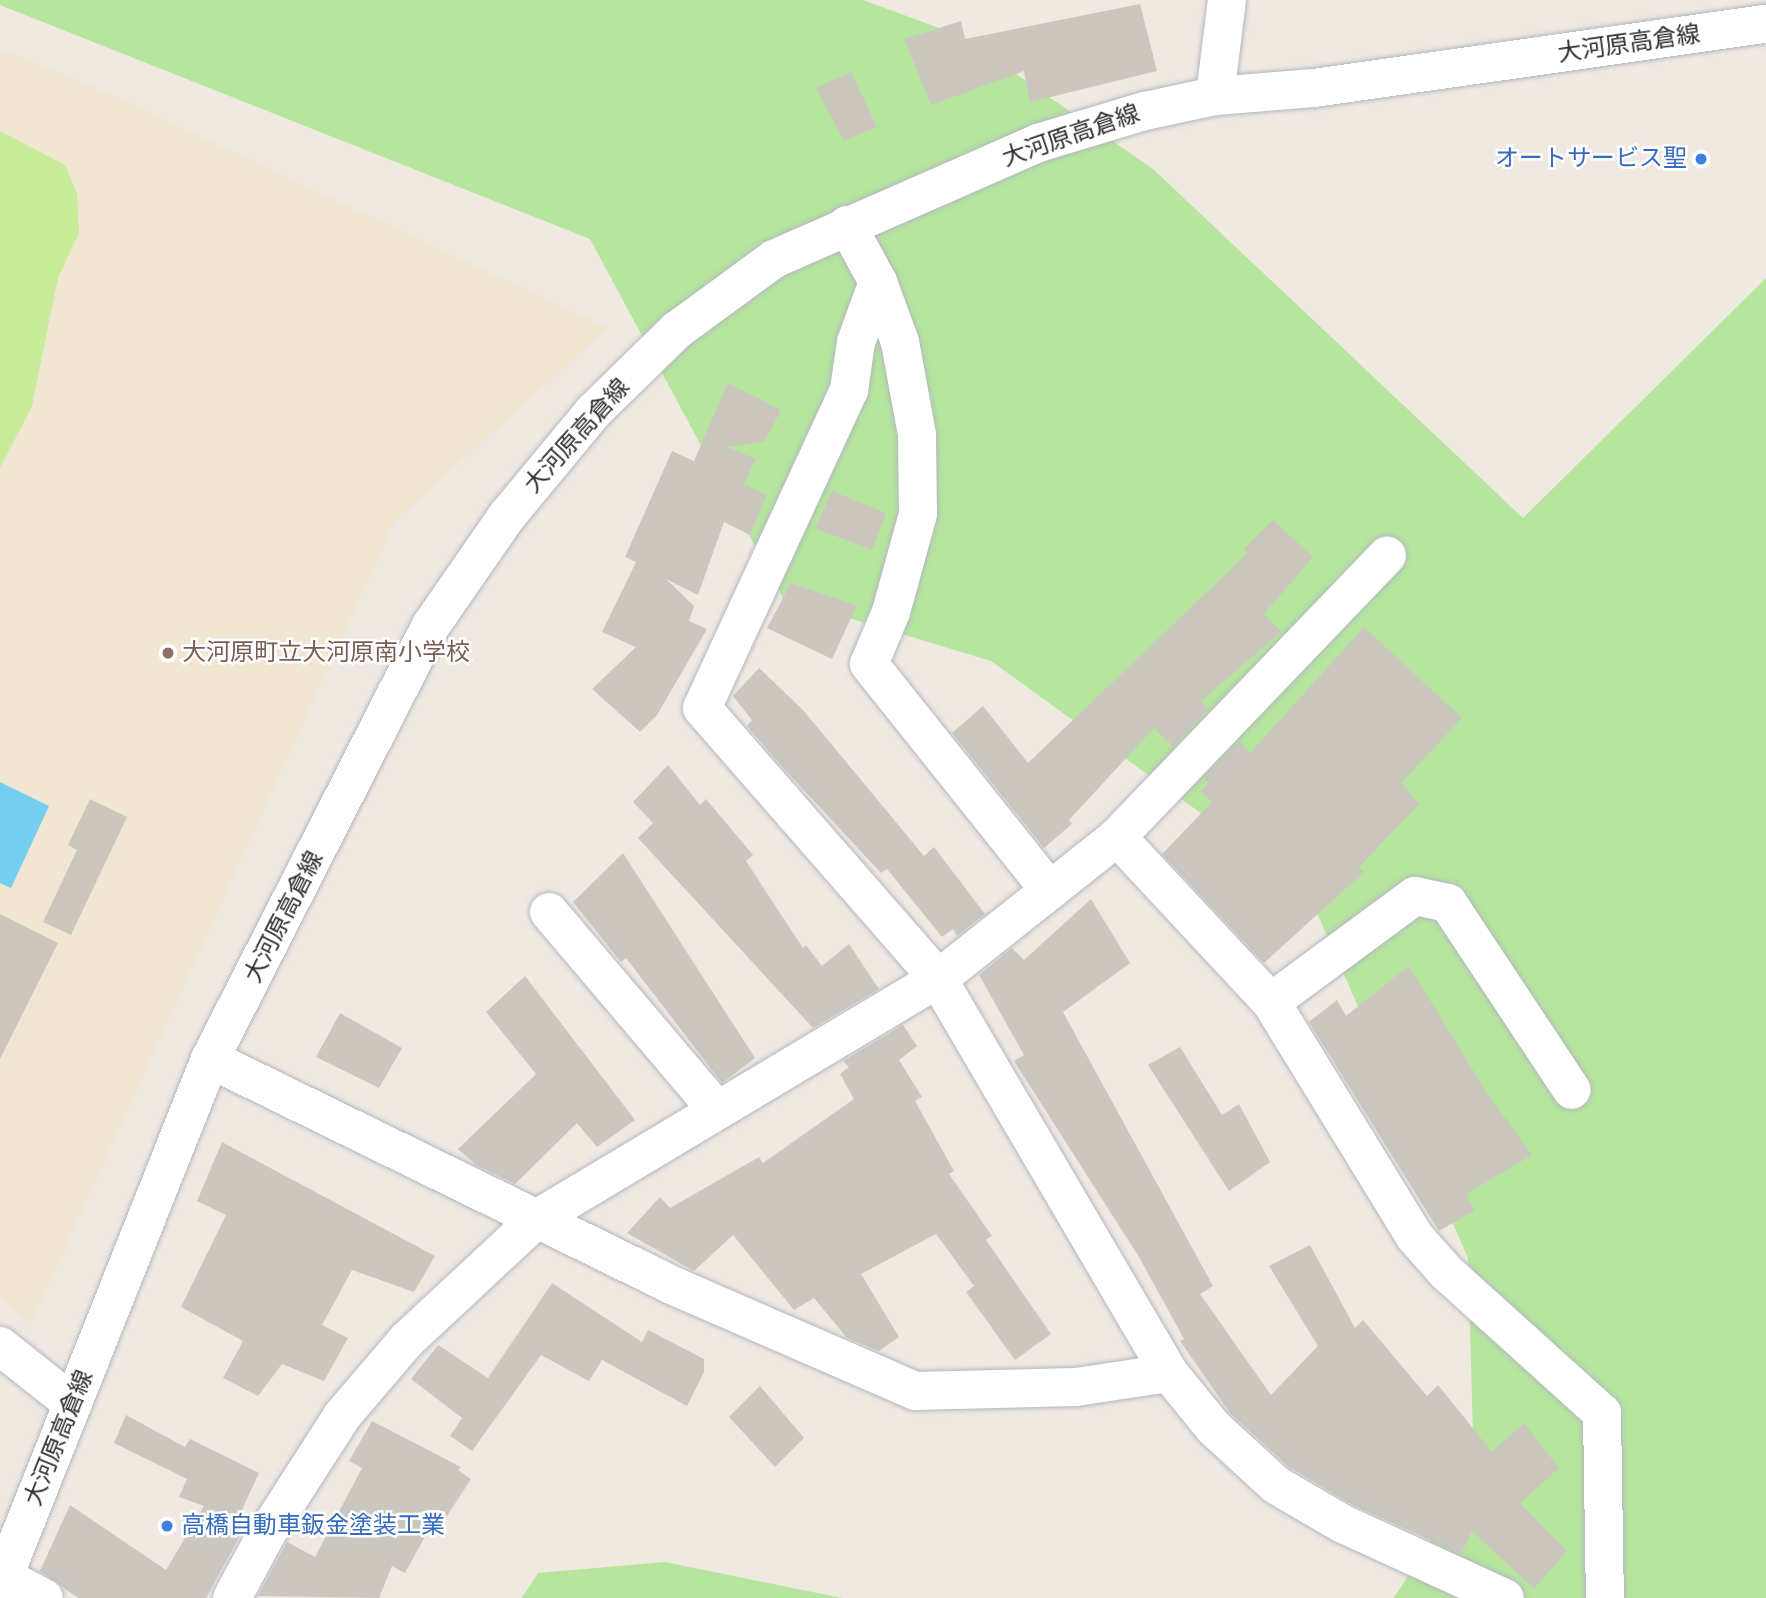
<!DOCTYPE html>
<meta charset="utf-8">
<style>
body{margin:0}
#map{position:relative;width:1766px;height:1598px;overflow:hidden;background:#efe9e1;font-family:Karla,"Noto Sans JP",sans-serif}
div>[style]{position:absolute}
.education>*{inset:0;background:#f0e6d1}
.green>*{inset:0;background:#b6e59e}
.pitch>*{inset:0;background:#c9ec9a}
.water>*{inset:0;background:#75cff0}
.building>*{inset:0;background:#cbc7bf}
.roads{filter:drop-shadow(0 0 2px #b4b7c1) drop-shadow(0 0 2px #b4b7c1)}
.minor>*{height:38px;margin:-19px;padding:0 19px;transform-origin:19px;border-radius:19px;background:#fff}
.secondary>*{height:38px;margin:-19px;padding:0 19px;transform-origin:19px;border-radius:19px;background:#fff}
.dots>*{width:19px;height:19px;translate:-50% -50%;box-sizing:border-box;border:4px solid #fff;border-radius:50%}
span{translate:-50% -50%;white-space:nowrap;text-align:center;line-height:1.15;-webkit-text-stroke:5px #fff;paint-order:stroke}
.street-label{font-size:24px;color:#2e2e2e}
.shop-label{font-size:24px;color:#366cbe}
.right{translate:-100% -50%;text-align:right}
.left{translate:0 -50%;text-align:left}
.education-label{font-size:24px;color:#785e54}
</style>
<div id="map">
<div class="education">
<i style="clip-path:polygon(0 49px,101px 90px,608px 328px,395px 521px,31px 1323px,0 1298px)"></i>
</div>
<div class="green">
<i style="clip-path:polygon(0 0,863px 0,961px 36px,1153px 169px,1523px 518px,1766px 278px,1766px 1598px,1394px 1598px,1474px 1470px,1468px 1258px,1307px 890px,991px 661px,783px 598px,590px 239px,0 5px)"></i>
<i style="clip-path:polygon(665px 1562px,842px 1598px,522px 1598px,538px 1573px)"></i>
</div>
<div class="pitch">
<i style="clip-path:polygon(0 131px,65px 165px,77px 193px,79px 233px,58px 278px,32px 406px,0 468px)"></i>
</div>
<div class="water">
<i style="clip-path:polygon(0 782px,49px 806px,11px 888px,0 883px)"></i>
</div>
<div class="building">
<i style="clip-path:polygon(1140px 4px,1157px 71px,1030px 102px,1024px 71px,931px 105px,904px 39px,961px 21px,965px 39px)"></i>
<i style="clip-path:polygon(851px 72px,877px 127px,844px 141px,816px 88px)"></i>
<i style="clip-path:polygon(728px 383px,781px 410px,765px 441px,727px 447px,756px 459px,744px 484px,767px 495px,750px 535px,724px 522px,698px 595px,666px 579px,694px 606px,689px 621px,707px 629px,657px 715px,640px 732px,592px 689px,636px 647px,602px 632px,636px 562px,625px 557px,672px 451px,694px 461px)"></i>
<i style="clip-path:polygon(832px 491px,886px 513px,872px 550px,815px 528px)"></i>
<i style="clip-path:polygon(1273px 520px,1313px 557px,1264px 614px,1281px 632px,1201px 701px,1209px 709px,1173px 747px,1154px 728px,1069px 820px,1072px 824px,1044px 848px,952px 733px,983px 706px,1028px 763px,1248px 553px,1244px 549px)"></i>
<i style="clip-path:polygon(791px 583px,857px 605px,832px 659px,767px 628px)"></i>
<i style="clip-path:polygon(1364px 627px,1462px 718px,1401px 783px,1419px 804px,1359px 867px,1364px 872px,1264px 963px,1162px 854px,1212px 802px,1200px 791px,1209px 783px,1204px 778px,1239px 741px,1250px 753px)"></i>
<i style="clip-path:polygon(759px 668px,803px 710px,924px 856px,934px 847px,985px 914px,957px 936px,953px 929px,942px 937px,887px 869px,881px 873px,786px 771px,747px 726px,752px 720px,733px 696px)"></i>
<i style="clip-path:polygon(668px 765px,700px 805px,706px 799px,753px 855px,746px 861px,803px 948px,806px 945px,822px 966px,849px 944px,879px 989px,813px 1028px,638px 838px,653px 823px,633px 802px)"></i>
<i style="clip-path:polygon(90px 799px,127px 817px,71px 935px,43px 922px,77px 850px,68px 845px)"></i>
<i style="clip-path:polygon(623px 853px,755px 1058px,722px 1083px,626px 958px,621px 962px,573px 902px)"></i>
<i style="clip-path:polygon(1091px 899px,1130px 963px,1063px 1012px,1213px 1286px,1200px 1294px,1271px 1395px,1318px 1346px,1269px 1266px,1310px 1245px,1355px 1328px,1363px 1320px,1427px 1396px,1438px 1385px,1492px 1452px,1524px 1423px,1559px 1468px,1520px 1503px,1567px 1551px,1534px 1589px,1472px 1531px,1461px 1554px,1353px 1505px,1289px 1467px,1230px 1413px,1180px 1341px,1184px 1339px,1139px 1257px,1014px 1061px,1024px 1055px,979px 975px,1012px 948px,1024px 960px)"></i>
<i style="clip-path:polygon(0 914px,58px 943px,0 1059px)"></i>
<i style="clip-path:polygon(1409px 966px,1487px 1093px,1532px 1155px,1466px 1194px,1475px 1210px,1439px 1231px,1309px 1022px,1337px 1000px,1346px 1016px)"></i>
<i style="clip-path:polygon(525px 976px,635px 1120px,597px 1147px,577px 1123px,515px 1184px,476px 1165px,458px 1149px,536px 1074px,486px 1012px)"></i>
<i style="clip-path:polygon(340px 1013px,402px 1048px,379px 1088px,316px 1057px)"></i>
<i style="clip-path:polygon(903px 1025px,917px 1046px,899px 1060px,922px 1097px,915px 1101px,954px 1171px,949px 1174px,992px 1236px,986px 1240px,1051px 1334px,1015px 1360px,966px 1292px,974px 1286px,936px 1234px,861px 1274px,899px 1337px,879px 1351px,847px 1338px,814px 1298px,794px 1310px,733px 1235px,694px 1271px,627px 1233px,660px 1197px,670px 1208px,759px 1157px,763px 1163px,854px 1099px,840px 1074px,849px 1067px,843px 1061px)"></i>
<i style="clip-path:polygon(1180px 1047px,1222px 1115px,1239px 1104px,1270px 1162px,1229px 1191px,1148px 1065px)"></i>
<i style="clip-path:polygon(222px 1142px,435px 1256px,414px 1292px,352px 1270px,322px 1325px,348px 1338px,324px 1381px,282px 1364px,258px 1396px,223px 1378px,243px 1341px,181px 1307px,226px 1215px,197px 1201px)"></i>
<i style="clip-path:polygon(552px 1283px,642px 1342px,648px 1330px,704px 1359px,704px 1372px,687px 1406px,602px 1360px,589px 1381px,541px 1355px,472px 1451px,450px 1436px,462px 1418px,411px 1379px,438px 1345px,488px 1378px)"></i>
<i style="clip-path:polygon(760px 1386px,804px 1438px,775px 1467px,729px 1417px)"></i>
<i style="clip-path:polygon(126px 1415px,185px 1447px,190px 1439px,259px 1473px,239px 1516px,248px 1521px,206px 1598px,78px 1598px,40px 1571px,70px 1505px,166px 1570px,204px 1506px,179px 1497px,187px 1479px,114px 1443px)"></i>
<i style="clip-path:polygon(372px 1421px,461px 1467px,458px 1470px,471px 1479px,447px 1516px,439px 1511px,405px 1573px,392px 1566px,379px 1598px,258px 1596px,287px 1542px,315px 1557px,362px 1468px,349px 1461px)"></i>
</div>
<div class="roads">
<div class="minor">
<i style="left:1215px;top:96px;width:97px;rotate:-82.9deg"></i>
<i style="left:847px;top:225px;width:65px;rotate:61.5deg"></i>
<i style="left:878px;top:282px;width:64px;rotate:110.1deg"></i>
<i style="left:856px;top:342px;width:49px;rotate:98.3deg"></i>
<i style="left:849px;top:390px;width:350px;rotate:114.8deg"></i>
<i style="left:702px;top:708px;width:359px;rotate:48.9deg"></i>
<i style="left:938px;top:979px;width:457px;rotate:59.6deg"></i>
<i style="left:1169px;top:1373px;width:71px;rotate:50.7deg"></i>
<i style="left:1214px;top:1428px;width:84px;rotate:42.6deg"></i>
<i style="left:1276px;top:1485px;width:78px;rotate:30.2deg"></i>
<i style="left:1343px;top:1524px;width:178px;rotate:24.6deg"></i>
<i style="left:878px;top:282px;width:64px;rotate:69.9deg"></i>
<i style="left:900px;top:342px;width:95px;rotate:79.6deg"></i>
<i style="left:917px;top:435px;width:79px;rotate:89.3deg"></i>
<i style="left:918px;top:514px;width:102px;rotate:105.4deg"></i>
<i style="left:891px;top:612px;width:56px;rotate:112.9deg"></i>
<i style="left:869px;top:664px;width:290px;rotate:51.4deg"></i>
<i style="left:1117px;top:837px;width:226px;rotate:47deg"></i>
<i style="left:1271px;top:1002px;width:276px;rotate:58.5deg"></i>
<i style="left:1415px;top:1237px;width:47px;rotate:48.5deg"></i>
<i style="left:1446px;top:1272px;width:210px;rotate:42.1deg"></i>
<i style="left:1602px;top:1413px;width:185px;rotate:89.1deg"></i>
<i style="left:549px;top:912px;width:257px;rotate:49.7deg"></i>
<i style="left:1271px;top:1002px;width:179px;rotate:-36.4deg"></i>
<i style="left:1415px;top:896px;width:34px;rotate:12deg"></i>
<i style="left:1448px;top:903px;width:224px;rotate:56.5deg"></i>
<i style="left:210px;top:1059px;width:519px;rotate:26.07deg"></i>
<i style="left:676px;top:1287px;width:261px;rotate:23.5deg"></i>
<i style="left:915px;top:1391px;width:161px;rotate:-1.4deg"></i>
<i style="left:1076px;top:1387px;width:94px;rotate:-8.6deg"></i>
<i style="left:0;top:1346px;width:93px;rotate:38.5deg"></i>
<i style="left:4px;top:1577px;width:45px;rotate:27.7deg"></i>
<i style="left:232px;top:1598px;width:74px;rotate:-61.7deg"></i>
<i style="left:267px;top:1533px;width:139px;rotate:-57.3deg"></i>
<i style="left:342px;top:1416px;width:100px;rotate:-49.5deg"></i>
<i style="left:407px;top:1340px;width:179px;rotate:-43deg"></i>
<i style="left:538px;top:1218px;width:466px;rotate:-30.9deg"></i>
<i style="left:938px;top:979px;width:228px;rotate:-38.4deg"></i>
<i style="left:1117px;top:837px;width:390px;rotate:-46.2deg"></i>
</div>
<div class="secondary">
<i style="left:0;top:1586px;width:567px;rotate:-68.27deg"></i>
<i style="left:210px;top:1059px;width:485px;rotate:-63deg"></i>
<i style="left:430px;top:627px;width:135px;rotate:-55.3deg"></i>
<i style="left:507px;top:516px;width:136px;rotate:-50.4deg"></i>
<i style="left:594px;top:411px;width:116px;rotate:-44.3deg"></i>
<i style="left:677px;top:330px;width:120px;rotate:-36.2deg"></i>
<i style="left:774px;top:259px;width:288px;rotate:-23.7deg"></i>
<i style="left:1038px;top:143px;width:112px;rotate:-16.7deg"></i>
<i style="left:1145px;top:111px;width:72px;rotate:-12.1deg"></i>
<i style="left:1215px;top:96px;width:99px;rotate:-4.6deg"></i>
<i style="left:1314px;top:88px;width:457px;rotate:-8.1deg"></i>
</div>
</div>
<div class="dots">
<i style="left:1701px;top:159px;background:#3f7fe0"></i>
<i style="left:168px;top:653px;background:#8d6e63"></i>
<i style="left:167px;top:1526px;background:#3f7fe0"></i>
</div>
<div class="street-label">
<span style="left:1629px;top:44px;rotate:-8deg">大河原高倉線</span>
<span style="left:1071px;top:136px;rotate:-19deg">大河原高倉線</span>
<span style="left:577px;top:436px;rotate:-48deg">大河原高倉線</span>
<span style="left:284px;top:917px;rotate:-63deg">大河原高倉線</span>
<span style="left:59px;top:1438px;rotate:-68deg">大河原高倉線</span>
</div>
<div class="shop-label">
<span class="right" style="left:1687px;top:159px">オートサービス聖</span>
<span class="left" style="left:181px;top:1526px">高橋自動車鈑金塗装工業</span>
</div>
<div class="education-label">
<span class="left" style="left:182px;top:653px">大河原町立大河原南小学校</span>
</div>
</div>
